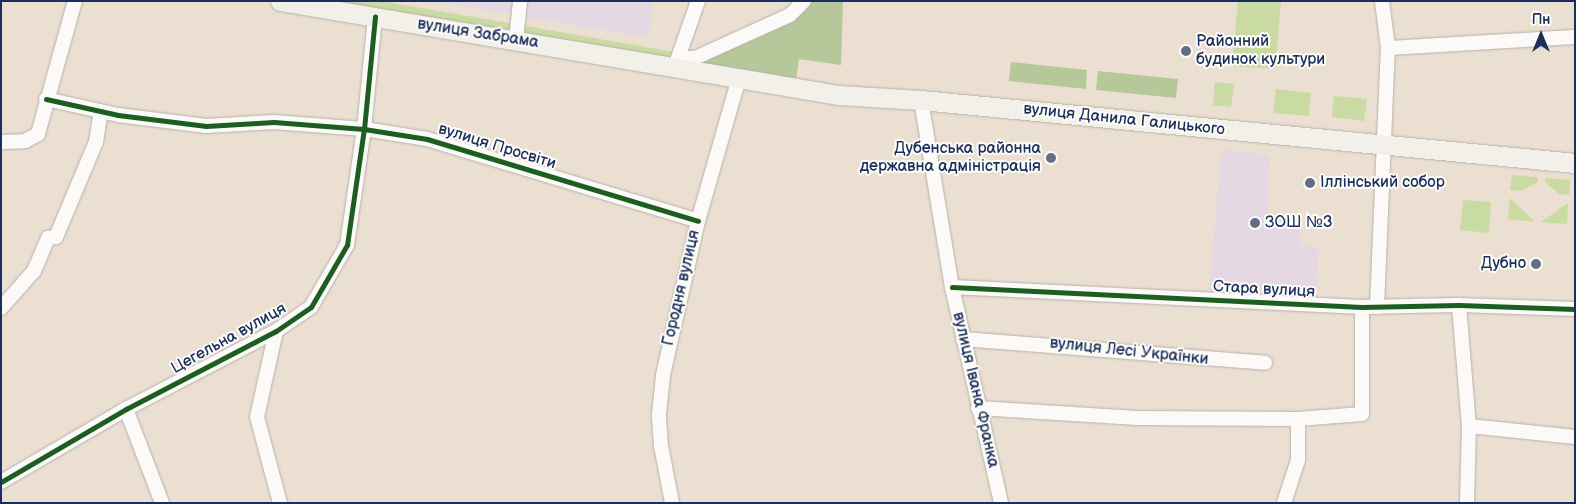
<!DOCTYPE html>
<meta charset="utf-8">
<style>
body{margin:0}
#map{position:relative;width:1576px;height:504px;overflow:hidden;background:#eadfd0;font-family:"Balsamiq Sans",sans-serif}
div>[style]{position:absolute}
.built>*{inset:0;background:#e6d8e3}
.green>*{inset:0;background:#cadaa3}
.forest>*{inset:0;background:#b6c89a}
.roads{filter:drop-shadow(0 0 1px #b6b1ac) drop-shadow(0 0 1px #b6b1ac)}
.street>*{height:14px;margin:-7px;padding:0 7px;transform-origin:7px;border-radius:7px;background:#fcfaf8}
.secondary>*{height:19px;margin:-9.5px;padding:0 9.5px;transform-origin:9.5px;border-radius:9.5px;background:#f3f0ea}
.cycleway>*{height:5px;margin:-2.5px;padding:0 2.5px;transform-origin:2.5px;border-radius:2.5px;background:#1b5e20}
.dots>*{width:14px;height:14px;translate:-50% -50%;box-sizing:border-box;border:2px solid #fdfcf7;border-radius:50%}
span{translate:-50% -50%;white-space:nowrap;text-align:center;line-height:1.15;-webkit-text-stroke:4px #fdfcf7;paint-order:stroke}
.street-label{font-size:16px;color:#1b2f5e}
.poi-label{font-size:16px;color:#1b2f5e}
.left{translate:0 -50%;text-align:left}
.right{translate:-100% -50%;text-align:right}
.frame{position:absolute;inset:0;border:2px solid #1b2f5e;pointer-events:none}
.north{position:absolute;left:1516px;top:10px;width:50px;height:50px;-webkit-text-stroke:4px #fdfcf7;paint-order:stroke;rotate:0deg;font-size:14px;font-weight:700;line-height:20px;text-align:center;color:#1b2f5e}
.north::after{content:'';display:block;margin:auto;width:18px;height:22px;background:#1b2f5e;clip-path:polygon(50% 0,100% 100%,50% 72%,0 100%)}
</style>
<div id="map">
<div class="built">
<i style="clip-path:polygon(434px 1px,517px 1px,516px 15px)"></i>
<i style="clip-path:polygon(523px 1px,653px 1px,648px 38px,521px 16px)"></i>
<i style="clip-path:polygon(1221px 149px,1270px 155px,1268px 214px,1290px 217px,1299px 229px,1301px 244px,1319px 247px,1316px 299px,1209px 293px)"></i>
</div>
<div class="green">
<i style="clip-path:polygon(328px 1px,381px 1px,515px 24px,514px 32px)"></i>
<i style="clip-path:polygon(1238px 1px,1281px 1px,1275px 69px,1232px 66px)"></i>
<i style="clip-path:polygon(520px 25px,674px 52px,672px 59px,519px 33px)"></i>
<i style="clip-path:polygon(1215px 82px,1234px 84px,1231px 107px,1213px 105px)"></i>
<i style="clip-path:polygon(1276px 89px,1311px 93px,1309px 116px,1273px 113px)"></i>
<i style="clip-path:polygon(1334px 96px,1367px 99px,1364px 121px,1332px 117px)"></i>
<i style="clip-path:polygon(1512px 175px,1538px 177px,1538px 182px,1521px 191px,1510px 190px)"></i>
<i style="clip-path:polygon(1545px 178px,1570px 180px,1569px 195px,1559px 194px,1545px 182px)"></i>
<i style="clip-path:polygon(1510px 198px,1535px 222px,1508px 219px)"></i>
<i style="clip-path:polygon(1463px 200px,1491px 202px,1489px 233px,1460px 230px)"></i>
<i style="clip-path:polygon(1568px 203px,1567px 224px,1541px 222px)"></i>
</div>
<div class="forest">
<i style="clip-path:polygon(809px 1px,843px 1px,841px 65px,799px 59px,796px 79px,697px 63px)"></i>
<i style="clip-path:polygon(1011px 62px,1087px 70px,1086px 89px,1009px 81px)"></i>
<i style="clip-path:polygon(1098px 71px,1178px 79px,1176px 98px,1096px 90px)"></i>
</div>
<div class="roads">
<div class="street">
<i style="left:516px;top:40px;width:39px;rotate:-84deg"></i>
<i style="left:1388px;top:48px;width:187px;rotate:-3.4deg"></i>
<i style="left:678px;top:58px;width:60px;rotate:-70.7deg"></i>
<i style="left:675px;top:67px;width:9px;rotate:-72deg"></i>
<i style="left:678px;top:58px;width:17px"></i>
<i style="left:695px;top:58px;width:104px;rotate:-24.4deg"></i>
<i style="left:790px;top:15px;width:20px;rotate:-45deg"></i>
<i style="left:46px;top:99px;width:74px;rotate:12.5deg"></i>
<i style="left:118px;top:115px;width:89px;rotate:7.1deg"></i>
<i style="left:206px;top:126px;width:68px;rotate:-3.4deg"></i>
<i style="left:274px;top:122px;width:90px;rotate:4.4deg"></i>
<i style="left:364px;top:129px;width:64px;rotate:9deg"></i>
<i style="left:427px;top:139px;width:283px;rotate:16.8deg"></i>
<i style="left:921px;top:100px;width:190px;rotate:80.6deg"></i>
<i style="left:952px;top:287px;width:221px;rotate:77.2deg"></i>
<i style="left:1px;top:142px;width:24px;rotate:-2deg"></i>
<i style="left:25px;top:141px;width:15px;rotate:-28deg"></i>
<i style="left:38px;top:134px;width:138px;rotate:-74.5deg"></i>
<i style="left:952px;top:287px;width:410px;rotate:2.8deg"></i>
<i style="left:1362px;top:307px;width:97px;rotate:-1.2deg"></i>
<i style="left:1459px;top:305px;width:116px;rotate:2deg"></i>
<i style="left:1459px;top:305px;width:121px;rotate:85.3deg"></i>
<i style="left:1469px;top:426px;width:77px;rotate:91.5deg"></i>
<i style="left:1377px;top:307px;width:259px;rotate:-87.6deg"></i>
<i style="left:1388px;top:48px;width:47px;rotate:-97.3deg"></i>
<i style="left:1px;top:308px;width:50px;rotate:-48.3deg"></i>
<i style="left:34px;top:271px;width:36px;rotate:-67deg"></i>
<i style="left:48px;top:238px;width:8px;rotate:-7deg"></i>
<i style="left:56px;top:237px;width:103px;rotate:-67.2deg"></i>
<i style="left:96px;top:142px;width:31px;rotate:-81deg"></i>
<i style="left:276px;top:331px;width:88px;rotate:102.5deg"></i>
<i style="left:257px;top:417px;width:89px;rotate:75deg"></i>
<i style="left:963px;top:339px;width:303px;rotate:4.5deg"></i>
<i style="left:978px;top:408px;width:159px;rotate:3.6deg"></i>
<i style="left:1137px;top:418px;width:161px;rotate:0.4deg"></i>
<i style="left:1298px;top:419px;width:64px;rotate:-4.5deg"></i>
<i style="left:1362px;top:414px;width:107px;rotate:-90deg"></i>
<i style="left:126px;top:409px;width:101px;rotate:69deg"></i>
<i style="left:1469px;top:426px;width:107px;rotate:5.9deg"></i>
<i style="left:1px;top:482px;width:145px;rotate:-30.3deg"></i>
<i style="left:126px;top:409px;width:169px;rotate:-27.5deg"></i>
<i style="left:276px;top:331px;width:42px;rotate:-34.4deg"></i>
<i style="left:311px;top:307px;width:72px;rotate:-59.9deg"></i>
<i style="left:347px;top:245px;width:117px;rotate:-81.7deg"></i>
<i style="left:364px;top:129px;width:113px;rotate:-84.4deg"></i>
<i style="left:672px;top:503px;width:58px;rotate:-100.9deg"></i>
<i style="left:661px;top:446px;width:32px;rotate:-94deg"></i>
<i style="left:659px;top:414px;width:39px;rotate:-84deg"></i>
<i style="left:663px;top:375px;width:158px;rotate:-77.2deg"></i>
<i style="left:698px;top:221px;width:149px;rotate:-74deg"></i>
<i style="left:1284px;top:503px;width:45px;rotate:-72deg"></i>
<i style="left:1298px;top:460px;width:41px;rotate:-90deg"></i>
</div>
<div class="secondary">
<i style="left:280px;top:1px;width:567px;rotate:9.55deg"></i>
<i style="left:839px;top:95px;width:82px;rotate:3.5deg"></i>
<i style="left:921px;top:100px;width:657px;rotate:5.5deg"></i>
</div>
</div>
<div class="cycleway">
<i style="left:46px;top:99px;width:74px;rotate:12.5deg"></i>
<i style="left:118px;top:115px;width:89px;rotate:7.1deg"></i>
<i style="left:206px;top:126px;width:68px;rotate:-3.4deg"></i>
<i style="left:274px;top:122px;width:90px;rotate:4.4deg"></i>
<i style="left:364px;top:129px;width:64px;rotate:9deg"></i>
<i style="left:427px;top:139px;width:283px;rotate:16.8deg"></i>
<i style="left:952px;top:287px;width:410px;rotate:2.8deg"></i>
<i style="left:1362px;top:307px;width:97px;rotate:-1.2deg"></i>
<i style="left:1459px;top:305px;width:116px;rotate:2deg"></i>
<i style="left:1px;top:482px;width:145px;rotate:-30.3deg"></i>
<i style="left:126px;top:409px;width:169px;rotate:-27.5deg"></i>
<i style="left:276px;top:331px;width:42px;rotate:-34.4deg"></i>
<i style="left:311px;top:307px;width:72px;rotate:-59.9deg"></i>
<i style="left:347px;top:245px;width:117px;rotate:-81.7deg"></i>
<i style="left:364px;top:129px;width:113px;rotate:-84.4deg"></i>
</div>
<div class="dots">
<i style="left:1186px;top:51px;background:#636d86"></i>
<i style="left:1051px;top:158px;background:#636d86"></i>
<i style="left:1310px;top:183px;background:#636d86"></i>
<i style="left:1255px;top:223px;background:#636d86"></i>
<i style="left:1536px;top:264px;background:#636d86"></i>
</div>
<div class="street-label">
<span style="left:478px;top:34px;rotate:9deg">вулиця Забрама</span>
<span style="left:1124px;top:120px;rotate:6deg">вулиця Данила Галицького</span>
<span style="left:497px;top:147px;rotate:17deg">вулиця Просвіти</span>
<span style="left:682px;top:288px;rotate:-77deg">Городня вулиця</span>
<span style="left:1264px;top:290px;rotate:3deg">Стара вулиця</span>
<span style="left:229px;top:339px;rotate:-29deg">Цегельна вулиця</span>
<span style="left:1129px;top:352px;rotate:6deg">вулиця Лесі Українки</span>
<span style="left:975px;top:390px;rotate:77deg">вулиця Івана Франка</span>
</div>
<div class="poi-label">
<span class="left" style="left:1196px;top:51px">Районний<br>будинок культури</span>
<span class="right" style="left:1041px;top:158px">Дубенська районна<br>державна адміністрація</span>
<span class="left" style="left:1320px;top:183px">Іллінський собор</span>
<span class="left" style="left:1265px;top:223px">ЗОШ №3</span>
<span class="right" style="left:1526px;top:264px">Дубно</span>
</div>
<div class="frame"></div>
<div class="north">Пн</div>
</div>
